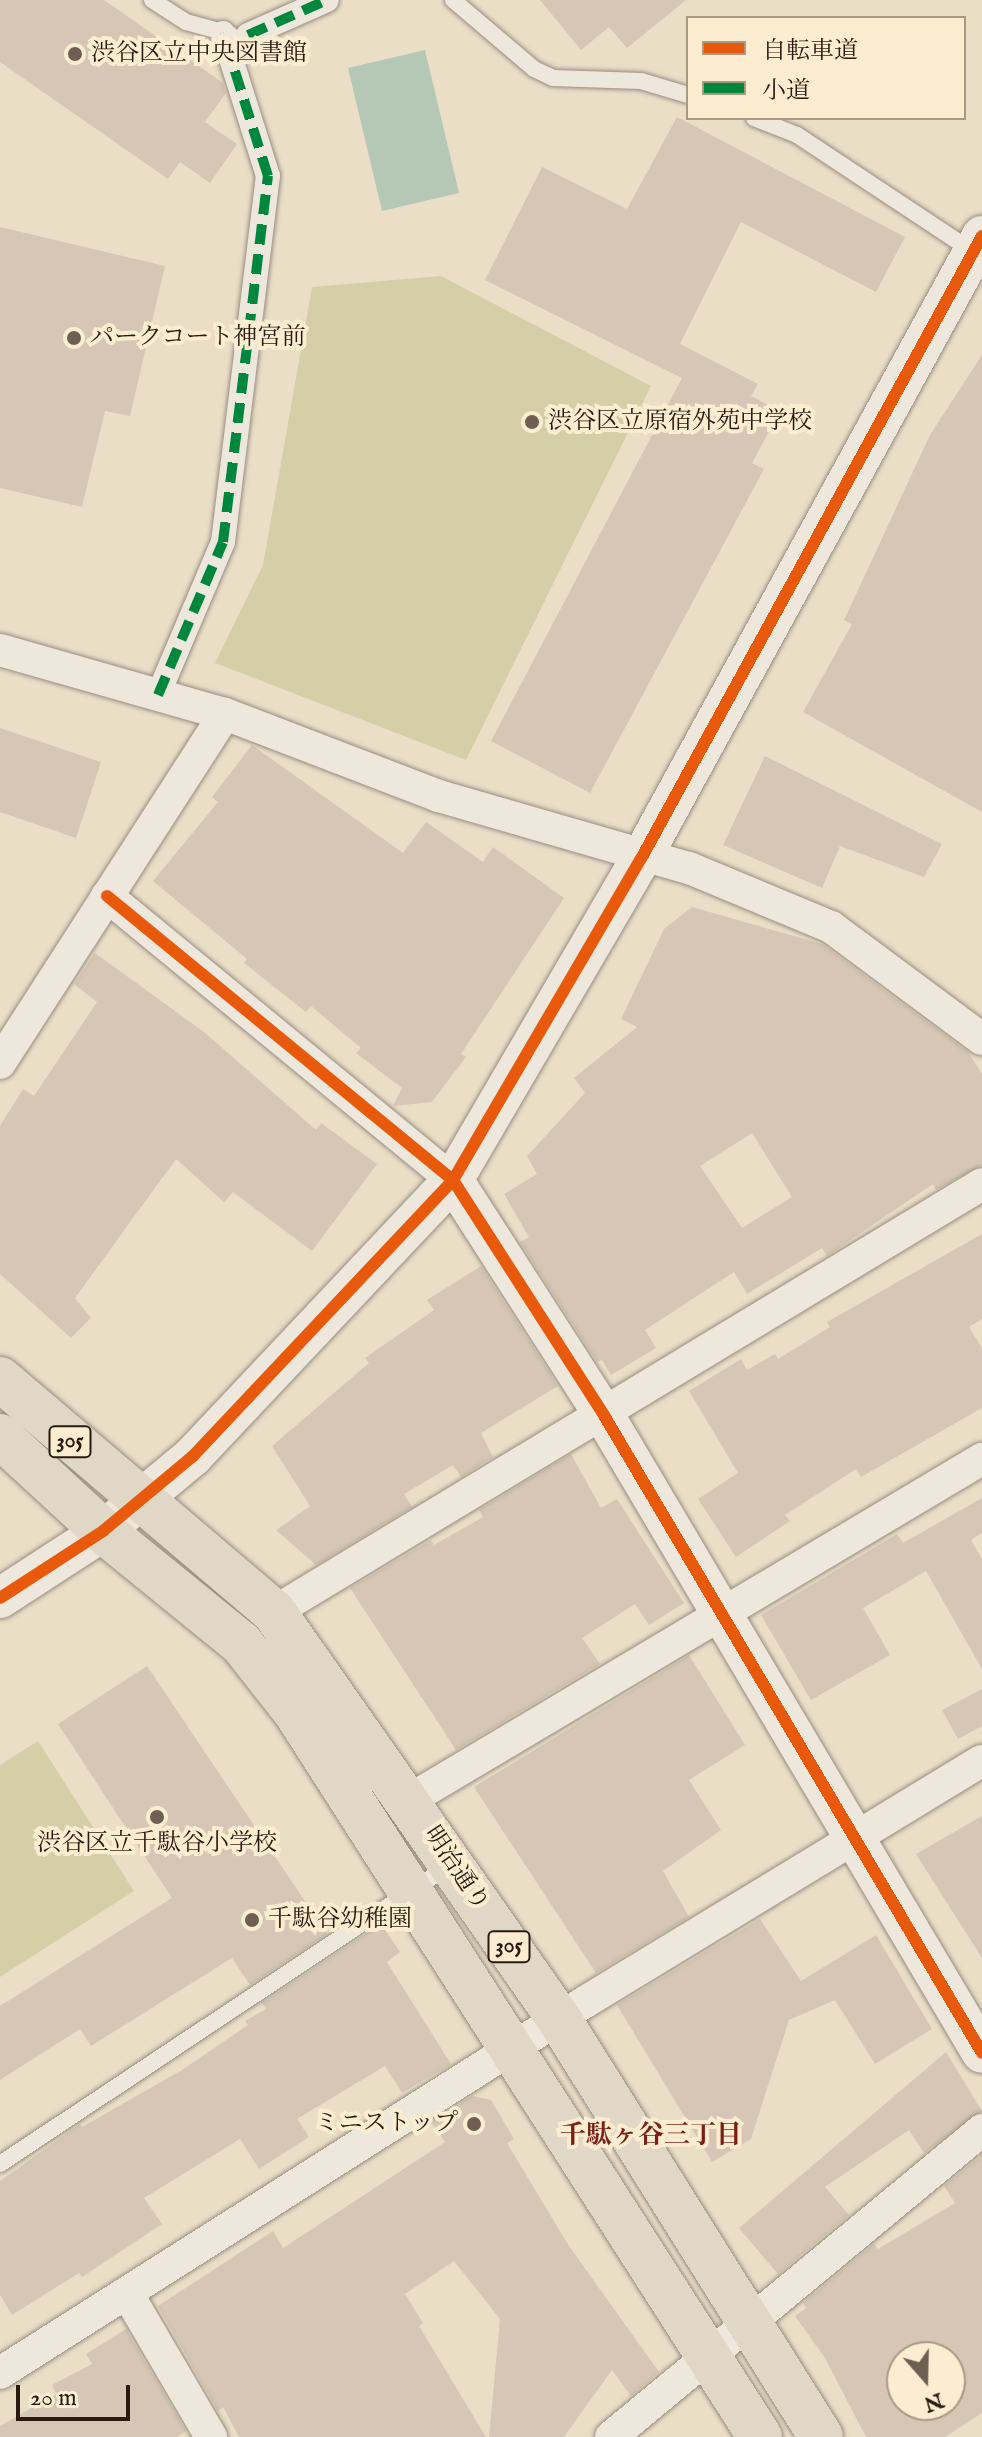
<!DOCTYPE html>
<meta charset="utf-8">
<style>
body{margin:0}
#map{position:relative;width:982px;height:2437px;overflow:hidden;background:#ebdec7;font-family:"IM FELL English","Noto Serif JP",serif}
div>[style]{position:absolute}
.green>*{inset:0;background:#d4cfa7}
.water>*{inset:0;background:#b5c8b6}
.building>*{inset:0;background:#d6c6b5}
.roads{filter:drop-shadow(0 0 2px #978e80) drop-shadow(0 0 2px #978e80)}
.service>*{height:16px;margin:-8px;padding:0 8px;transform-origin:8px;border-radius:8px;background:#eee7db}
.pedestrian>*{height:24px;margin:-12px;padding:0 12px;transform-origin:12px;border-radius:12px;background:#eee7db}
.minor>*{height:32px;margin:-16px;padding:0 16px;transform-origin:16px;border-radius:16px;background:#eee7db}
.tertiary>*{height:40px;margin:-20px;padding:0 20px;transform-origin:20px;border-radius:20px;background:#eee7db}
.primary>*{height:44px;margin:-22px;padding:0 22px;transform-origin:22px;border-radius:22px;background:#e1d7c6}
.quiet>*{height:10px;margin-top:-5px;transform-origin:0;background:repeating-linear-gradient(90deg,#00873e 0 20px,transparent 0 30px)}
.cycleway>*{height:12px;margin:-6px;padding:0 6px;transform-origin:6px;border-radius:6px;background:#e8590c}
.dots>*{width:22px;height:22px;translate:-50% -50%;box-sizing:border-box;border:4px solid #fcedd1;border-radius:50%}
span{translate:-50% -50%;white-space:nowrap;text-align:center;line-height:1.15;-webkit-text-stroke:8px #fcedd1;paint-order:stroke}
.shield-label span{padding:2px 6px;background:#fcedd1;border:2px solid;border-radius:6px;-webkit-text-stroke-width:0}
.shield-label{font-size:22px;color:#291a11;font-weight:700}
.poi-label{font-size:24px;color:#291a11}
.left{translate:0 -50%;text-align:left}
.right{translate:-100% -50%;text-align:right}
.street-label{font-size:24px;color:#291a11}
.neighbourhood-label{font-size:26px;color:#7a1f14;font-weight:700}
.legend{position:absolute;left:686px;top:16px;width:280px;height:104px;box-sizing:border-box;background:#fcedd1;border:2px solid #a89984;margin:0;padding:10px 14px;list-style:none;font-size:24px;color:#291a11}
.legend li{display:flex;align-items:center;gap:16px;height:40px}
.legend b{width:40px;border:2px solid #a89984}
.north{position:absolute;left:886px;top:2341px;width:80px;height:80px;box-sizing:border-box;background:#fcedd1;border:2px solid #a89984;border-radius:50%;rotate:160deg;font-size:22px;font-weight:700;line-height:32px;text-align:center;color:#291a11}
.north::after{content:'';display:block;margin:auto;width:28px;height:36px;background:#6d5f51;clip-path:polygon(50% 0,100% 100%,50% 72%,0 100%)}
.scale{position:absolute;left:16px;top:2385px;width:114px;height:36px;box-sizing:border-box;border:4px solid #291a11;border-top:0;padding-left:10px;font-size:24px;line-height:28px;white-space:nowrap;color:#291a11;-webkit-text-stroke:6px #fcedd1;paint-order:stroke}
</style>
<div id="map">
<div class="green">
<i style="clip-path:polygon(441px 276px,651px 386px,466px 760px,215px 663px,263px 565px,312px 287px)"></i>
<i style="clip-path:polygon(38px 1741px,134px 1891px,0 1977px,0 1765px)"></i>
</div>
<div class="water">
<i style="clip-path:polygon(425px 50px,459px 193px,382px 211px,348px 68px)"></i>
</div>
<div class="building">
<i style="clip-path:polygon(0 0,104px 0,223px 83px,226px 93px,205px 122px,237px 144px,210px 183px,180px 162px,168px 179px,0 62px)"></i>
<i style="clip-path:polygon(540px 0,686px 0,627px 48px,609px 27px,581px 50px)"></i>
<i style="clip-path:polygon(677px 117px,905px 237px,876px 292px,741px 222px,680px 344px,758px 384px,751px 396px,780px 411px,752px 463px,764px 469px,590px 793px,491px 741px,682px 378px,485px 280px,542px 167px,627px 209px)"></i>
<i style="clip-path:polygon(0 227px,165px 266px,130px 416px,105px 411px,82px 507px,0 488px)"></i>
<i style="clip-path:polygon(982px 355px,982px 812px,803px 712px,852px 624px,844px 620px,930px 435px)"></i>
<i style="clip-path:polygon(0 728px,101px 762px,76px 838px,0 812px)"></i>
<i style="clip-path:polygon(252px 745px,403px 853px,426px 822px,483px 862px,493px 847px,564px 898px,461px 1054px,466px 1057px,432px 1102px,393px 1106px,402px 1088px,356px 1053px,361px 1048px,311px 1006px,306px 1012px,244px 963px,247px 959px,153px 881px,218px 802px,212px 797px)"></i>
<i style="clip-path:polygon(765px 756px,942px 844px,924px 877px,840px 846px,822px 888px,723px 845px)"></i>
<i style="clip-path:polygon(evenodd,692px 907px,822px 944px,968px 1052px,982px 1074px,982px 1165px,936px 1190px,933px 1184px,827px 1256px,822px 1248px,747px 1294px,734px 1272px,645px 1330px,656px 1348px,611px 1375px,602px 1360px,597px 1362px,520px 1242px,529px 1237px,504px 1194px,537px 1174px,527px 1156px,585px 1093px,574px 1078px,637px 1027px,621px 1019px,664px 929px,692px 907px,752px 1133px,792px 1197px,742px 1228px,700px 1166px,752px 1133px)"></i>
<i style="clip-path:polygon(95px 953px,204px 1032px,316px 1130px,321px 1123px,377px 1164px,312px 1251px,233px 1192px,224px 1202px,176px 1159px,75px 1298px,91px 1318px,71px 1338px,0 1274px,0 1126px,23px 1089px,34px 1096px,97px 1002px,74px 984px)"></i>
<i style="clip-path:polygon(982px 1234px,982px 1319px,969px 1327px,982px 1348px,982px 1408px,861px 1477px,856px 1469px,785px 1515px,790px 1521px,736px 1557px,698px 1499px,738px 1473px,689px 1391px,741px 1359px,747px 1370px,775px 1354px,778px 1359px,830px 1327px,827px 1322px)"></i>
<i style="clip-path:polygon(481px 1266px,558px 1386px,481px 1433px,493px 1457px,461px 1477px,453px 1465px,404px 1494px,412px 1507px,316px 1565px,276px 1530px,310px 1506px,272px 1446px,369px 1363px,365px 1358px,434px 1310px,427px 1300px)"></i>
<i style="clip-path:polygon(571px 1454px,601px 1508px,617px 1499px,684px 1603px,649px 1625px,635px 1604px,582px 1638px,600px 1664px,456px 1750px,350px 1588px,431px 1540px,434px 1545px,483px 1517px,479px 1510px)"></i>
<i style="clip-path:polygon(982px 1498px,982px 1533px,971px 1540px,982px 1559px,982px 1669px,926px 1571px,863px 1608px,890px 1655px,811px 1700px,761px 1615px,897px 1534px,903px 1543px)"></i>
<i style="clip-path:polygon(689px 1655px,745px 1745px,689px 1780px,721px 1830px,663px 1871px,689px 1917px,596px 1973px,474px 1787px)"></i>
<i style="clip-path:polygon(147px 1666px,327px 1934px,250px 1985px,232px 1958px,91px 2046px,80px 2029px,0 2080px,0 2006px,172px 1898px,58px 1724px)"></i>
<i style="clip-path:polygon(982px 1689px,982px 1726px,958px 1739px,942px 1710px)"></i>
<i style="clip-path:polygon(982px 1816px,982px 1958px,916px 1854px)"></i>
<i style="clip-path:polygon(760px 1919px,801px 1981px,876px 1935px,932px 2029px,875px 2064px,835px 2000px,789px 2020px,751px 2139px,712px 2162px,617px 2005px)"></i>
<i style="clip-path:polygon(381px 1924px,400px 1952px,387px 1962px,451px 2064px,402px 2093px,385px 2066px,297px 2119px,309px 2137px,259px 2169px,240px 2139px,144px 2198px,162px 2224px,82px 2277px,79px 2273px,12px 2315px,0 2295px,0 2181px,80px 2124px,82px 2127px,182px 2070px,248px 2025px,245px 2021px,266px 2009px,262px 2003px)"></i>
<i style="clip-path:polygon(946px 2052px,982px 2111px,924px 2153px,909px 2130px,825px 2187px,849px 2215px,778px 2274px,739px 2228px)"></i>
<i style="clip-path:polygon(472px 2096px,491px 2100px,514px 2139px,507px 2143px,569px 2246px,659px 2372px,631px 2396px,612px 2370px,564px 2437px,489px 2437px,500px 2319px,454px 2261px,405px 2294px,423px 2323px,419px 2326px,486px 2437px,239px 2437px,223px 2407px,218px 2411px,158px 2306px,273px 2231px,283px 2248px,445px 2142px,431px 2122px)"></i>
<i style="clip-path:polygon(evenodd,982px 2155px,982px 2413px,945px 2437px,866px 2437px,825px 2358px,795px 2316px,806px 2308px,803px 2303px,874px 2244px,878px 2249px,955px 2203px,944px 2186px,982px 2155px,902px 2357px,950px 2357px,950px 2405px,902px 2405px,902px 2357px)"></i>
<i style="clip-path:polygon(126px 2329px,186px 2431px,177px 2437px,0 2437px,0 2426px,56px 2394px,52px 2385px,92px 2364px,86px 2354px)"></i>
</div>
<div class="roads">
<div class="service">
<i style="left:152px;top:0;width:40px;rotate:32.9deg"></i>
<i style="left:186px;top:22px;width:46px;rotate:15.3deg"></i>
<i style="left:453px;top:0;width:106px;rotate:40.4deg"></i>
<i style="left:534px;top:69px;width:21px;rotate:25deg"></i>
<i style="left:553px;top:78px;width:88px;rotate:2deg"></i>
<i style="left:641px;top:81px;width:49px;rotate:16.6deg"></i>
<i style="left:754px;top:118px;width:46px;rotate:21.6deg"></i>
<i style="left:797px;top:135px;width:209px;rotate:33.5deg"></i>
<i style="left:0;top:2164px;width:540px;rotate:-33.6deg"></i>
</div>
<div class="pedestrian">
<i style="left:248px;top:35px;width:86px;rotate:-23.9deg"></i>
<i style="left:158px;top:695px;width:166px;rotate:-67deg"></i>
<i style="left:223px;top:542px;width:369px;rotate:-83deg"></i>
<i style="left:268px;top:176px;width:150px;rotate:-107.5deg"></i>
</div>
<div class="minor">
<i style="left:0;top:650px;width:234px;rotate:15.9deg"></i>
<i style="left:225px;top:714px;width:229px;rotate:21deg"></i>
<i style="left:439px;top:796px;width:260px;rotate:16.1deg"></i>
<i style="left:689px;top:868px;width:154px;rotate:22.6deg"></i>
<i style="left:831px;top:927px;width:188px;rotate:36.6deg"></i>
<i style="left:107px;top:896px;width:448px;rotate:39.4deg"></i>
<i style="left:0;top:1063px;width:415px;rotate:-57.2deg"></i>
<i style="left:274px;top:1612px;width:827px;rotate:-31.15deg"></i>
<i style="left:409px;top:1800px;width:667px;rotate:-30.76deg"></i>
<i style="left:127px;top:2293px;width:167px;rotate:59.7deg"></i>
<i style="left:0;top:2373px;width:693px;rotate:-32.38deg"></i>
<i style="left:585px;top:2002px;width:464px;rotate:-31.3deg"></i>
<i style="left:611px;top:2437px;width:482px;rotate:-39.6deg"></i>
</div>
<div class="tertiary">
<i style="left:453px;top:1180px;width:282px;rotate:57.3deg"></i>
<i style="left:605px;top:1417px;width:739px;rotate:59.34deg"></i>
<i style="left:0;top:1598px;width:123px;rotate:-33deg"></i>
<i style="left:103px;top:1531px;width:117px;rotate:-39.8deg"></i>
<i style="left:193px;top:1456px;width:379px;rotate:-46.7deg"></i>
<i style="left:453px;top:1180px;width:374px;rotate:-59.7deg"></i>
<i style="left:642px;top:857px;width:708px;rotate:-61.3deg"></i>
</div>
<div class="primary">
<i style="left:0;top:1379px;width:360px;rotate:40.4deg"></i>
<i style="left:274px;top:1612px;width:497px;rotate:55deg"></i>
<i style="left:559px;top:2019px;width:493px;rotate:57.9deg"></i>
<i style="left:0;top:1436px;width:140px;rotate:42.7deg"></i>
<i style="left:103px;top:1531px;width:178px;rotate:39.1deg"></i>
<i style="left:241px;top:1643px;width:89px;rotate:51.8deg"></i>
<i style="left:296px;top:1713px;width:860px;rotate:57.34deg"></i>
</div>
</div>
<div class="quiet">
<i style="left:248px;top:35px;width:86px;rotate:-23.9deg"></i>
<i style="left:158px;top:695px;width:166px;rotate:-67deg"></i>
<i style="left:223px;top:542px;width:369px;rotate:-83deg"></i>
<i style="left:268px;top:176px;width:150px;rotate:-107.5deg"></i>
</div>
<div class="cycleway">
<i style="left:107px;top:896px;width:448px;rotate:39.4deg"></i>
<i style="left:453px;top:1180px;width:282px;rotate:57.3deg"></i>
<i style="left:605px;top:1417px;width:739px;rotate:59.34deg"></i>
<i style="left:0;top:1598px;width:123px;rotate:-33deg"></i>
<i style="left:103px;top:1531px;width:117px;rotate:-39.8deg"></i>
<i style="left:193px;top:1456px;width:379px;rotate:-46.7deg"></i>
<i style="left:453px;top:1180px;width:374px;rotate:-59.7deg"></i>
<i style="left:642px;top:857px;width:708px;rotate:-61.3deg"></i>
</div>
<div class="dots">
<i style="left:75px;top:54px;background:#6d5f51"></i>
<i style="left:74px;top:338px;background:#6d5f51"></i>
<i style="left:532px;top:422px;background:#6d5f51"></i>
<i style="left:157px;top:1817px;background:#6d5f51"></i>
<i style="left:252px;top:1920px;background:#6d5f51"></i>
<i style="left:474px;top:2124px;background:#6d5f51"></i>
</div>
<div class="shield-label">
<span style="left:70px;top:1442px">305</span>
<span style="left:509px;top:1947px">305</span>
</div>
<div class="poi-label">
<span class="left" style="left:91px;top:54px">渋谷区立中央図書館</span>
<span class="left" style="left:90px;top:338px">パークコート神宮前</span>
<span class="left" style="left:548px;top:422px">渋谷区立原宿外苑中学校</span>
<span style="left:157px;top:1844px">渋谷区立千駄谷小学校</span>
<span class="left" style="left:268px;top:1920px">千駄谷幼稚園</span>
<span class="right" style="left:458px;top:2124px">ミニストップ</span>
</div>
<div class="street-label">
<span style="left:456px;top:1869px;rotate:56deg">明治通り</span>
</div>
<div class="neighbourhood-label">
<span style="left:651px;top:2136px">千駄ヶ谷三丁目</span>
</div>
<ul class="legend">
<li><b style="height:10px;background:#e8590c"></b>自転車道</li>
<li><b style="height:10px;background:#00873e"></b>小道</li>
</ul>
<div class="north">N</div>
<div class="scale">20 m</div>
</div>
